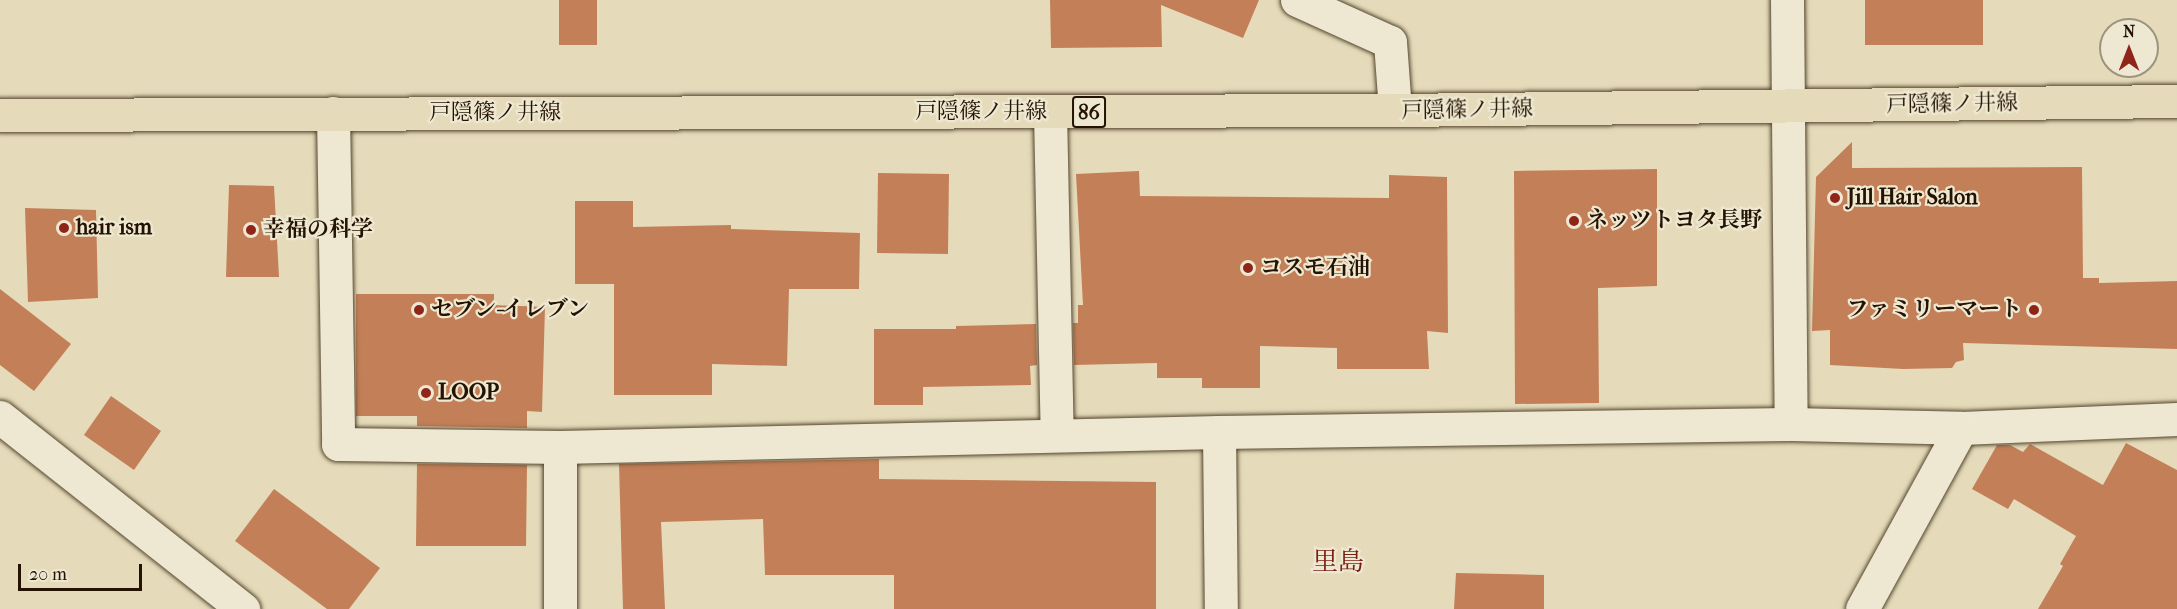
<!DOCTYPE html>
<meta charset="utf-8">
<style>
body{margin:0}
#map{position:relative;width:2177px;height:609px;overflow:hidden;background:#e5dbba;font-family:"IM FELL French Canon","Noto Serif JP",serif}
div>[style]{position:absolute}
.building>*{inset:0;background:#c37f57}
.roads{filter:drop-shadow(0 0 2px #54452e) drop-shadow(0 0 2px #54452e)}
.street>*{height:33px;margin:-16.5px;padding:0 16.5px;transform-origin:16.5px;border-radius:16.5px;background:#eee8d2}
.primary>*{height:33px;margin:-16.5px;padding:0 16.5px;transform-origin:16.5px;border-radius:16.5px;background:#e5dbba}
.dots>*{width:16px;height:16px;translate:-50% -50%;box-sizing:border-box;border:3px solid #eee8d2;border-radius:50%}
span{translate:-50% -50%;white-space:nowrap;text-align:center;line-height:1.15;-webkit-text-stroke:4.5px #eee8d2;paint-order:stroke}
.shield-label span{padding:2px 4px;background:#eee8d2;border:2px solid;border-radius:4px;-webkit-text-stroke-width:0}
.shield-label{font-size:21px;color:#241300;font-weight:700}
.street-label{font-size:22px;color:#241300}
.poi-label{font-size:22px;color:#241300;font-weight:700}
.left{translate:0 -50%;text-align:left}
.right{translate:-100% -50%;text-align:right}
.quarter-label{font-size:26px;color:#7a1f14}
.north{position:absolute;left:2099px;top:18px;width:60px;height:60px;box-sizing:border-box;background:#eee8d2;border:2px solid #9d937e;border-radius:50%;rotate:0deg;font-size:16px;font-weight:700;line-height:24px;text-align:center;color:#241300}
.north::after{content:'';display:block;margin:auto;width:21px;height:27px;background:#8f2418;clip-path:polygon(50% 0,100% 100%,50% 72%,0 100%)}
.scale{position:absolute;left:18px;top:564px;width:124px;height:27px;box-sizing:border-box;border:3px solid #241300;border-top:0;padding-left:8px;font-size:18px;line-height:21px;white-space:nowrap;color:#241300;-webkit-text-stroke:4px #eee8d2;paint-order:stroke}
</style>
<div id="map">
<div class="building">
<i style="clip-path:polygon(559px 0,597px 0,597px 45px,559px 45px)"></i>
<i style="clip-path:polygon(1050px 0,1259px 0,1243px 38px,1161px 5px,1162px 47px,1051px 48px)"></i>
<i style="clip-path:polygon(1865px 0,1983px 0,1983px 45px,1865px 45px)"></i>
<i style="clip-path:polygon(1852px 142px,1852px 168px,2082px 167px,2083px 278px,2099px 278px,2099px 283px,2177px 281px,2177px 349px,1963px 343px,1964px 360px,1956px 362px,1952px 368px,1903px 369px,1830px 365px,1830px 330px,1812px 331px,1816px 177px)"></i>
<i style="clip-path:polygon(1657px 169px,1657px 286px,1598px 288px,1599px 403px,1515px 404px,1514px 171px)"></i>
<i style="clip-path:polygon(1139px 171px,1140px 196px,1389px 198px,1389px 175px,1447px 177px,1448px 333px,1427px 331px,1429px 369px,1337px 369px,1337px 348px,1260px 346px,1260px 388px,1202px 388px,1202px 378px,1157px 378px,1157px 363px,1074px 365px,1073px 323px,1078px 323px,1078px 305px,1083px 305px,1076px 174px)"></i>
<i style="clip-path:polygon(878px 173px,949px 174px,948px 254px,877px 253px)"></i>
<i style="clip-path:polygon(229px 185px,274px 186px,279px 277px,226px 277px)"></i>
<i style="clip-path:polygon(575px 201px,633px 201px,633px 227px,731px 225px,731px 229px,860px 233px,859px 289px,789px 289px,787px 366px,712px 364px,712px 395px,614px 395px,614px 284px,575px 284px)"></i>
<i style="clip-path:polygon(25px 208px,96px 210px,98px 298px,28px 302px)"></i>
<i style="clip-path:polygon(0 289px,71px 344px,34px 391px,0 365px)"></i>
<i style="clip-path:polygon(356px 294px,494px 294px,494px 305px,545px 307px,542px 412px,527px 411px,527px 428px,417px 426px,417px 416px,356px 416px)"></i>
<i style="clip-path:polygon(1036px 324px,1037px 365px,1030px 366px,1031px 385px,923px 387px,923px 405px,874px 405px,874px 329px,956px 329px,956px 326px)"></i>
<i style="clip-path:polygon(111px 396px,161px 431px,134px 470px,84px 435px)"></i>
<i style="clip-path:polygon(2126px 443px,2177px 470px,2177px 609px,2038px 609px,2063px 566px,2060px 564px,2076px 536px,2014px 499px,2008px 509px,1972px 489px,1997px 445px,2010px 445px,2023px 452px,2030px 444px,2103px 485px)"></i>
<i style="clip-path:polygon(879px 459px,879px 479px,1156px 482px,1156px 609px,894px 609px,894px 575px,765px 575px,763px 519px,661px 522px,665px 609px,623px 609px,619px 464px)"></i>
<i style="clip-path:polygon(417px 464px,527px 465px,526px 546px,416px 546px)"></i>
<i style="clip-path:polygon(274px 489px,380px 568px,349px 609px,327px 609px,235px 541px)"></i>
<i style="clip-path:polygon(1456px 573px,1544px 575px,1544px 609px,1454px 609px)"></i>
</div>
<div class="roads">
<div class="street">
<i style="left:1297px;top:0;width:102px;rotate:24.3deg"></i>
<i style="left:1390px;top:42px;width:68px;rotate:85.8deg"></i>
<i style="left:1787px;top:0;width:424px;rotate:89.5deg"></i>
<i style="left:1050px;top:112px;width:323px;rotate:88.8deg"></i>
<i style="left:333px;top:113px;width:331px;rotate:89.1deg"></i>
<i style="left:338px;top:444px;width:222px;rotate:0.8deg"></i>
<i style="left:560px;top:447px;width:659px;rotate:-1.3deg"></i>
<i style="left:1219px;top:432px;width:572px;rotate:-0.8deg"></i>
<i style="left:1791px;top:424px;width:170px;rotate:1.3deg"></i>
<i style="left:1961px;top:428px;width:216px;rotate:-2.4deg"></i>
<i style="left:0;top:417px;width:310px;rotate:38.3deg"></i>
<i style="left:1219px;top:432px;width:177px;rotate:89.4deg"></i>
<i style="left:560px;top:447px;width:162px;rotate:90deg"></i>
<i style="left:1862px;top:609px;width:206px;rotate:-61.3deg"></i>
</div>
<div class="primary">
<i style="left:0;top:115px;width:1395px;rotate:-0.21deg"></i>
<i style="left:1395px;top:110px;width:782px;rotate:-0.66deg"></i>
</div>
</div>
<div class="dots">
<i style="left:1835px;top:198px;background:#8f2418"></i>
<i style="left:1574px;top:221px;background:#8f2418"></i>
<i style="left:64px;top:228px;background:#8f2418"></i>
<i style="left:251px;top:230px;background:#8f2418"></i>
<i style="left:1248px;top:268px;background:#8f2418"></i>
<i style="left:419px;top:310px;background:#8f2418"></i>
<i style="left:2034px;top:310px;background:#8f2418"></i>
<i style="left:426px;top:393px;background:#8f2418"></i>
</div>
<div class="shield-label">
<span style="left:1089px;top:112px">86</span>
</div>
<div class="street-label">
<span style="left:1952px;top:104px;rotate:-1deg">戸隠篠ノ井線</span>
<span style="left:1467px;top:110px;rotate:-1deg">戸隠篠ノ井線</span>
<span style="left:981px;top:112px">戸隠篠ノ井線</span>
<span style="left:495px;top:113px">戸隠篠ノ井線</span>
</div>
<div class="poi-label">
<span class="left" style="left:1847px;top:198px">Jill Hair Salon</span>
<span class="left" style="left:1586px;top:221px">ネッツトヨタ長野</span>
<span class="left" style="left:76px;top:228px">hair ism</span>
<span class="left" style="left:263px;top:230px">幸福の科学</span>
<span class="left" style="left:1260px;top:268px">コスモ石油</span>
<span class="left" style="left:431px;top:310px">セブン-イレブン</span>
<span class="right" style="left:2022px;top:310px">ファミリーマート</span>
<span class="left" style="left:438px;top:393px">LOOP</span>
</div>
<div class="quarter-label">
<span style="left:1338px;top:562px">里島</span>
</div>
<div class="north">N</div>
<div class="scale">20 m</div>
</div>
